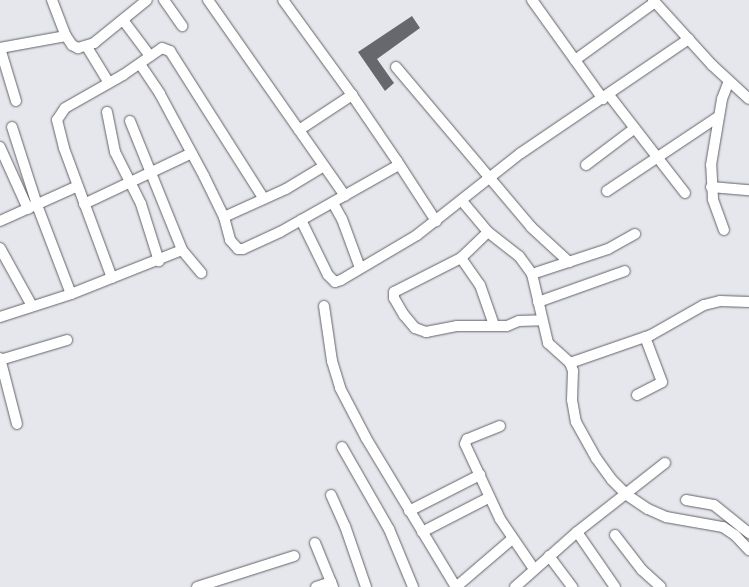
<!DOCTYPE html>
<style>
body{margin:0}
#map{position:relative;width:749px;height:587px;overflow:hidden;background:#e5e7ed;font-family:"Roboto Serif",serif}
div>[style]{position:absolute}
.building>*{inset:0;background:#66686d}
.roads{filter:drop-shadow(0 0 1px #616368) drop-shadow(0 0 1px #616368)}
.minor>*{height:10px;margin:-5px;padding:0 5px;transform-origin:5px;border-radius:5px;background:#fff}
span{translate:-50% -50%;white-space:nowrap;text-align:center;line-height:1.15;-webkit-text-stroke:3px #f2f5fa;paint-order:stroke}
</style>
<div id="map">
<div class="building">
<i style="clip-path:polygon(412px 16px,420px 28px,377px 59px,394px 83px,385px 91px,358px 52px)"></i>
</div>
<div class="roads">
<div class="minor">
<i style="left:52px;top:0;width:39px;rotate:69deg"></i>
<i style="left:66px;top:36px;width:11px;rotate:56deg"></i>
<i style="left:72px;top:45px;width:7px;rotate:27deg"></i>
<i style="left:78px;top:48px;width:17px;rotate:-17deg"></i>
<i style="left:94px;top:43px;width:68px;rotate:-39.1deg"></i>
<i style="left:164px;top:0;width:32px;rotate:55deg"></i>
<i style="left:208px;top:0;width:239px;rotate:55deg"></i>
<i style="left:532px;top:0;width:122px;rotate:54.4deg"></i>
<i style="left:653px;top:0;width:88px;rotate:47.8deg"></i>
<i style="left:712px;top:65px;width:50px;rotate:42.6deg"></i>
<i style="left:123px;top:20px;width:45px;rotate:53.1deg"></i>
<i style="left:87px;top:47px;width:42px;rotate:58.6deg"></i>
<i style="left:575px;top:60px;width:99px;rotate:-35.9deg"></i>
<i style="left:140px;top:64px;width:36px;rotate:56deg"></i>
<i style="left:160px;top:94px;width:93px;rotate:61.8deg"></i>
<i style="left:204px;top:176px;width:46px;rotate:64deg"></i>
<i style="left:224px;top:217px;width:24px;rotate:75deg"></i>
<i style="left:230px;top:240px;width:12px;rotate:48deg"></i>
<i style="left:238px;top:249px;width:5px"></i>
<i style="left:243px;top:249px;width:41px;rotate:-24.7deg"></i>
<i style="left:280px;top:232px;width:134px;rotate:-29.4deg"></i>
<i style="left:397px;top:166px;width:5px;rotate:-90deg"></i>
<i style="left:397px;top:161px;width:80px;rotate:-124.3deg"></i>
<i style="left:352px;top:95px;width:117px;rotate:-126deg"></i>
<i style="left:396px;top:67px;width:209px;rotate:49.8deg"></i>
<i style="left:531px;top:227px;width:52px;rotate:42.6deg"></i>
<i style="left:609px;top:95px;width:124px;rotate:52.2deg"></i>
<i style="left:16px;top:101px;width:55px;rotate:-106.8deg"></i>
<i style="left:0;top:48px;width:67px;rotate:-10.3deg"></i>
<i style="left:107px;top:112px;width:41px;rotate:78.7deg"></i>
<i style="left:115px;top:152px;width:58px;rotate:63.4deg"></i>
<i style="left:141px;top:204px;width:60px;rotate:72.5deg"></i>
<i style="left:130px;top:121px;width:139px;rotate:68deg"></i>
<i style="left:182px;top:250px;width:30px;rotate:50deg"></i>
<i style="left:12px;top:127px;width:82px;rotate:72.2deg"></i>
<i style="left:37px;top:205px;width:95px;rotate:69.1deg"></i>
<i style="left:299px;top:130px;width:64px;rotate:-33.4deg"></i>
<i style="left:0;top:147px;width:68px;rotate:65.7deg"></i>
<i style="left:397px;top:161px;width:72px;rotate:57deg"></i>
<i style="left:586px;top:165px;width:61px;rotate:-37.1deg"></i>
<i style="left:711px;top:187px;width:38px;rotate:5deg"></i>
<i style="left:607px;top:191px;width:133px;rotate:-33.7deg"></i>
<i style="left:462px;top:201px;width:40px;rotate:50deg"></i>
<i style="left:488px;top:232px;width:39px;rotate:38deg"></i>
<i style="left:519px;top:256px;width:22px;rotate:54deg"></i>
<i style="left:532px;top:274px;width:71px;rotate:76.9deg"></i>
<i style="left:548px;top:343px;width:30px;rotate:42deg"></i>
<i style="left:570px;top:363px;width:9px;rotate:69deg"></i>
<i style="left:573px;top:371px;width:29px;rotate:92deg"></i>
<i style="left:572px;top:400px;width:22px;rotate:80deg"></i>
<i style="left:576px;top:422px;width:41px;rotate:60.9deg"></i>
<i style="left:596px;top:458px;width:27px;rotate:54deg"></i>
<i style="left:612px;top:480px;width:21px;rotate:45deg"></i>
<i style="left:627px;top:495px;width:25px;rotate:34deg"></i>
<i style="left:648px;top:509px;width:20px;rotate:24deg"></i>
<i style="left:666px;top:517px;width:58px;rotate:10deg"></i>
<i style="left:723px;top:527px;width:14px;rotate:34deg"></i>
<i style="left:735px;top:535px;width:21px;rotate:47deg"></i>
<i style="left:333px;top:203px;width:18px;rotate:61deg"></i>
<i style="left:342px;top:219px;width:52px;rotate:69.8deg"></i>
<i style="left:84px;top:204px;width:119px;rotate:-25.3deg"></i>
<i style="left:224px;top:217px;width:68px;rotate:-24.3deg"></i>
<i style="left:286px;top:189px;width:44px;rotate:-31.2deg"></i>
<i style="left:301px;top:220px;width:61px;rotate:63.9deg"></i>
<i style="left:328px;top:275px;width:10px;rotate:45deg"></i>
<i style="left:335px;top:282px;width:6px;rotate:-18deg"></i>
<i style="left:341px;top:280px;width:88px;rotate:-30.6deg"></i>
<i style="left:417px;top:235px;width:132px;rotate:-38.3deg"></i>
<i style="left:521px;top:153px;width:203px;rotate:-34.2deg"></i>
<i style="left:0;top:221px;width:85px;rotate:-24.2deg"></i>
<i style="left:724px;top:230px;width:33px;rotate:-110deg"></i>
<i style="left:713px;top:199px;width:34px;rotate:-93deg"></i>
<i style="left:711px;top:165px;width:67px;rotate:-80.5deg"></i>
<i style="left:722px;top:99px;width:19px;rotate:-69deg"></i>
<i style="left:488px;top:232px;width:37px;rotate:136deg"></i>
<i style="left:461px;top:258px;width:75px;rotate:153.1deg"></i>
<i style="left:394px;top:292px;width:6px;rotate:90deg"></i>
<i style="left:394px;top:298px;width:20px;rotate:60deg"></i>
<i style="left:404px;top:315px;width:17px;rotate:50deg"></i>
<i style="left:415px;top:328px;width:12px;rotate:20deg"></i>
<i style="left:426px;top:332px;width:32px;rotate:-11deg"></i>
<i style="left:457px;top:326px;width:50px"></i>
<i style="left:507px;top:326px;width:13px;rotate:-23deg"></i>
<i style="left:519px;top:321px;width:23px;rotate:-2deg"></i>
<i style="left:0;top:248px;width:66px;rotate:61.1deg"></i>
<i style="left:461px;top:258px;width:33px;rotate:55deg"></i>
<i style="left:480px;top:285px;width:42px;rotate:70.7deg"></i>
<i style="left:532px;top:274px;width:80px;rotate:-18.2deg"></i>
<i style="left:608px;top:249px;width:31px;rotate:-29deg"></i>
<i style="left:112px;top:278px;width:139px;rotate:-110.3deg"></i>
<i style="left:64px;top:148px;width:29px;rotate:-104deg"></i>
<i style="left:57px;top:120px;width:14px;rotate:-56deg"></i>
<i style="left:65px;top:108px;width:67px;rotate:-29.6deg"></i>
<i style="left:123px;top:75px;width:47px;rotate:-34.7deg"></i>
<i style="left:162px;top:48px;width:9px;rotate:21deg"></i>
<i style="left:170px;top:51px;width:175px;rotate:57.6deg"></i>
<i style="left:538px;top:302px;width:92px;rotate:-19.6deg"></i>
<i style="left:324px;top:306px;width:56px;rotate:81.7deg"></i>
<i style="left:332px;top:361px;width:28px;rotate:73deg"></i>
<i style="left:340px;top:388px;width:56px;rotate:62.5deg"></i>
<i style="left:366px;top:438px;width:174px;rotate:58.9deg"></i>
<i style="left:0;top:317px;width:75px;rotate:-17.9deg"></i>
<i style="left:71px;top:294px;width:119px;rotate:-21.6deg"></i>
<i style="left:0;top:358px;width:68px;rotate:75.6deg"></i>
<i style="left:0;top:360px;width:70px;rotate:-16.6deg"></i>
<i style="left:570px;top:363px;width:86px;rotate:-19.1deg"></i>
<i style="left:651px;top:335px;width:61px;rotate:-29.5deg"></i>
<i style="left:704px;top:305px;width:16px;rotate:-14deg"></i>
<i style="left:720px;top:301px;width:29px;rotate:2deg"></i>
<i style="left:637px;top:395px;width:28px;rotate:-27deg"></i>
<i style="left:662px;top:382px;width:48px;rotate:-110.7deg"></i>
<i style="left:500px;top:426px;width:35px;rotate:158deg"></i>
<i style="left:467px;top:439px;width:5px;rotate:112deg"></i>
<i style="left:465px;top:444px;width:83px;rotate:65deg"></i>
<i style="left:500px;top:519px;width:60px;rotate:55.8deg"></i>
<i style="left:342px;top:447px;width:95px;rotate:60.2deg"></i>
<i style="left:389px;top:529px;width:63px;rotate:67.5deg"></i>
<i style="left:331px;top:495px;width:34px;rotate:66deg"></i>
<i style="left:345px;top:526px;width:65px;rotate:71deg"></i>
<i style="left:686px;top:500px;width:28px;rotate:10deg"></i>
<i style="left:714px;top:505px;width:45px;rotate:38.7deg"></i>
<i style="left:409px;top:511px;width:80px;rotate:-26.9deg"></i>
<i style="left:422px;top:532px;width:76px;rotate:-27.2deg"></i>
<i style="left:577px;top:532px;width:67px;rotate:55.4deg"></i>
<i style="left:615px;top:535px;width:44px;rotate:52.4deg"></i>
<i style="left:642px;top:570px;width:25px;rotate:42deg"></i>
<i style="left:315px;top:543px;width:48px;rotate:67.8deg"></i>
<i style="left:549px;top:556px;width:39px;rotate:53deg"></i>
<i style="left:197px;top:587px;width:102px;rotate:-17.7deg"></i>
<i style="left:316px;top:587px;width:16px;rotate:-18deg"></i>
<i style="left:456px;top:587px;width:74px;rotate:-40.6deg"></i>
<i style="left:515px;top:587px;width:83px;rotate:-41.6deg"></i>
<i style="left:577px;top:532px;width:112px;rotate:-38.1deg"></i>
</div>
</div>
</div>
